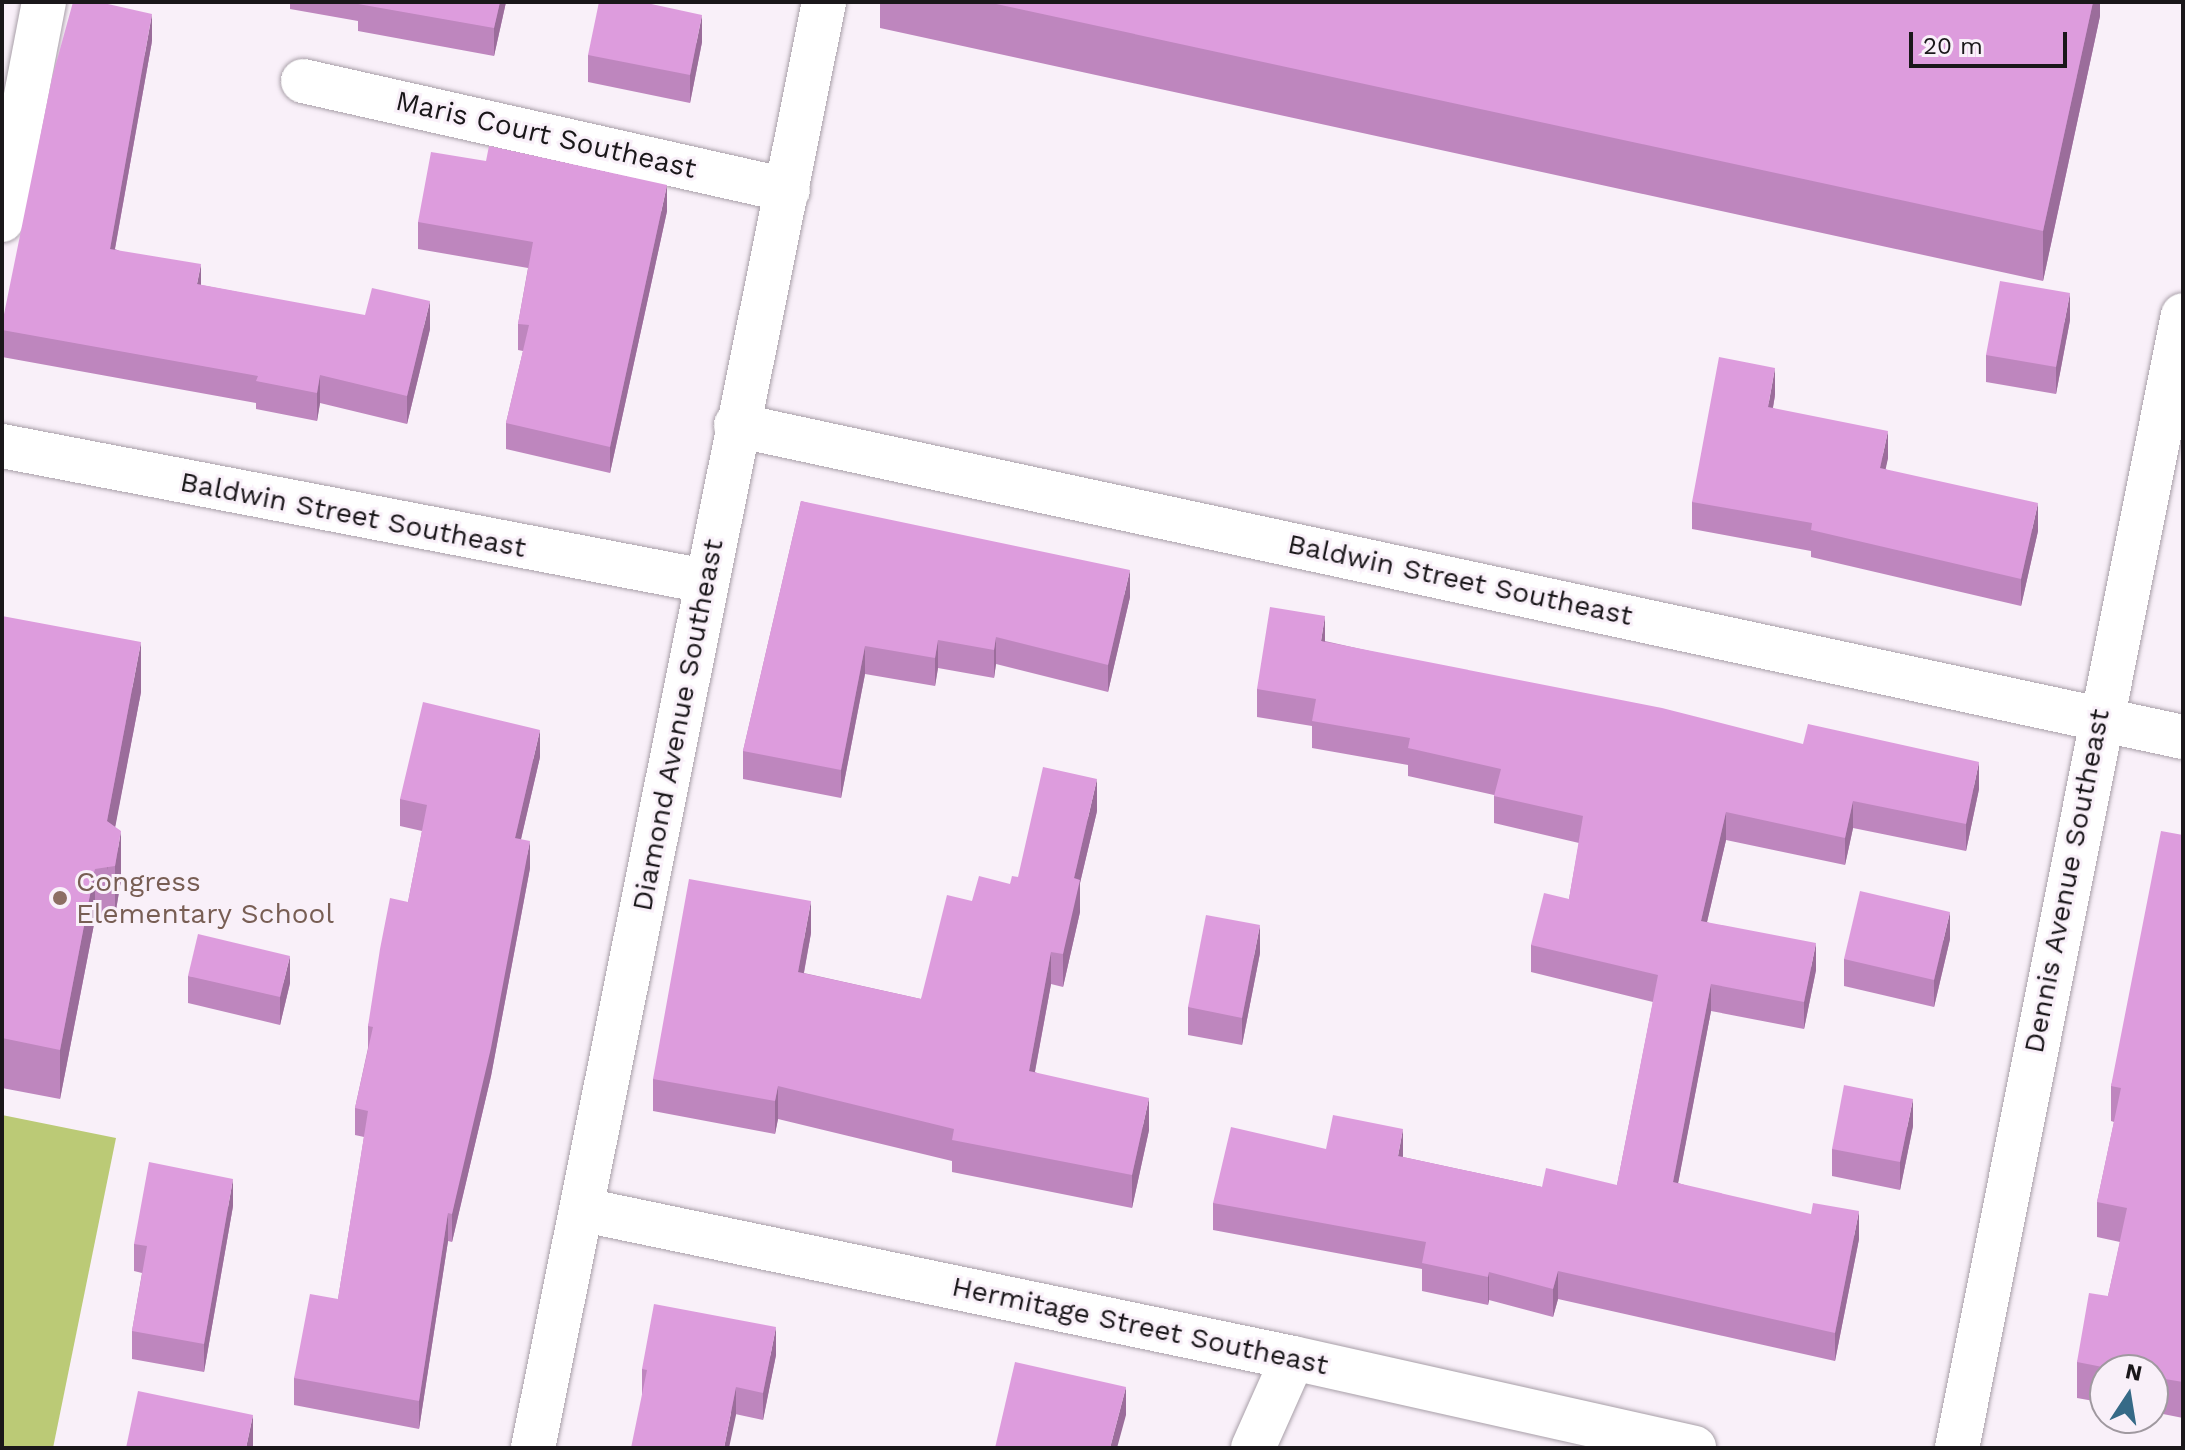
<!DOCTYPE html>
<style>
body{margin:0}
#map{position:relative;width:2185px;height:1450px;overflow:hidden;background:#f9f0f9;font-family:"Work Sans",sans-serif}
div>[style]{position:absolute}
.green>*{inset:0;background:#bbca76}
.roads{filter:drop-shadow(0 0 2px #a89fa8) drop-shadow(0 0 2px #a89fa8)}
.minor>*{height:44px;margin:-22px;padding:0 22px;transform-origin:22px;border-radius:22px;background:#fff}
.tertiary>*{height:44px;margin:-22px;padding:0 22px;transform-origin:22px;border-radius:22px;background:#fff}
.wall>*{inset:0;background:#be86be}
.shaded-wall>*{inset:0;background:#9b6d9b}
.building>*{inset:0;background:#dd9cdd}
.dots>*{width:22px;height:22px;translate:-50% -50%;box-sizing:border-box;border:4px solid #f9f0f9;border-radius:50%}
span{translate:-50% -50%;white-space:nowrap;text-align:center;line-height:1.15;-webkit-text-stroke:6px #f9f0f9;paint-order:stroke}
.street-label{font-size:28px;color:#1a171a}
.education-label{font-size:28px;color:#785e54}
.left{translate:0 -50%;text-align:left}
.frame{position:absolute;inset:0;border:4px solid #1a171a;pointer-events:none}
.north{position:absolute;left:2089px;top:1354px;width:80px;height:80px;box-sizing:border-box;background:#f9f0f9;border:2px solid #a099a0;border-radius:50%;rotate:12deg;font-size:22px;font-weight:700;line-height:32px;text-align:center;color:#1a171a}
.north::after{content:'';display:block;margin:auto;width:28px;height:36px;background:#366a87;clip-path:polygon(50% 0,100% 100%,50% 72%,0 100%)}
.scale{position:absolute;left:1909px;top:32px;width:158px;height:36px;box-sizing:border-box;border:4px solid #1a171a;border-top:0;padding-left:10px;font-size:24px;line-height:28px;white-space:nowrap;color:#1a171a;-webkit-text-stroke:6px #f9f0f9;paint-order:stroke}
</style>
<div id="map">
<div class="green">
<i style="clip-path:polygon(2px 1115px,116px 1138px,53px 1448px,2px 1448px)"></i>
</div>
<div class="roads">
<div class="minor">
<i style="left:303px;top:81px;width:497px;rotate:12.7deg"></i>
<i style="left:2px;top:220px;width:222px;rotate:-79.1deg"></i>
<i style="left:736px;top:425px;width:1480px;rotate:12.17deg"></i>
<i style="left:2px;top:446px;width:716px;rotate:10.87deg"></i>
<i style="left:584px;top:1210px;width:724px;rotate:11.79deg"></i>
<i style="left:1293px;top:1358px;width:411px;rotate:12.6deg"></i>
<i style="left:1253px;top:1448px;width:98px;rotate:-66deg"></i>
<i style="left:1957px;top:1448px;width:1155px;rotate:-78.72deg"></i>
</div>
<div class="tertiary">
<i style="left:533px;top:1448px;width:1475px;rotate:-78.62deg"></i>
</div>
</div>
<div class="wall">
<i style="clip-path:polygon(290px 2px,506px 2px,494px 56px,358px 31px,358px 21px,290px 9px)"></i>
<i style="clip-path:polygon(880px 2px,2100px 2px,2100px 16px,2043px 281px,880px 28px)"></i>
<i style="clip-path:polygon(152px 41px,115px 249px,201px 285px,430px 329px,407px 424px,320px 403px,317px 421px,256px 409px,256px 403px,2px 357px,2px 324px)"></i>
<i style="clip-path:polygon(702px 42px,690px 103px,588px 82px,588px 55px)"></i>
<i style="clip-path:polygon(667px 211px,610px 473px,506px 449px,506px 423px,523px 351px,518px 350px,518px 324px,528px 268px,418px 249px,418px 222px)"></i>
<i style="clip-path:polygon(2070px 320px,2056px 394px,1986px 382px,1986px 355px)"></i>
<i style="clip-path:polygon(1775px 395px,1773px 408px,1888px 458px,1885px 469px,2038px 531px,2021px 606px,1811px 557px,1811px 551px,1692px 529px,1692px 502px)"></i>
<i style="clip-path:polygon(801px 501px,1130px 597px,1108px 692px,996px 664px,994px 678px,938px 668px,935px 686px,865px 674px,841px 798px,743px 779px,743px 751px)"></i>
<i style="clip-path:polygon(2px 616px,141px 692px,115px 826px,121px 880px,115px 916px,95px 919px,60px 1099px,2px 1088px)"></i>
<i style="clip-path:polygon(1325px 641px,1979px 789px,1966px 851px,1853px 828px,1845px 865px,1726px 840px,1707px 922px,1816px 970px,1804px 1029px,1711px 1011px,1678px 1183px,1859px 1239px,1835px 1361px,1558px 1299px,1553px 1317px,1489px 1300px,1488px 1305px,1422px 1291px,1422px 1269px,1213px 1230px,1213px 1203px,1326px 1149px,1403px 1157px,1542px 1187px,1617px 1185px,1653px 1002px,1531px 972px,1531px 945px,1569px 899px,1579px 843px,1494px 823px,1494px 795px,1408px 776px,1408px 765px,1312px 748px,1312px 726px,1257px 717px,1257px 689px)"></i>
<i style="clip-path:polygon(540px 757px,521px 839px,530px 868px,491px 1076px,452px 1242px,448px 1241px,419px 1429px,294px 1405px,294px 1378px,338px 1299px,364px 1137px,355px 1135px,355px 1108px,368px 1048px,368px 1026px,408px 902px,422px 831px,400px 826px,400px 799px)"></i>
<i style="clip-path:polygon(1097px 811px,1080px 883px,1080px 912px,1063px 987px,1051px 984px,1035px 1072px,1149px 1130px,1132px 1208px,952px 1172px,952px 1161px,778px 1119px,775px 1134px,653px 1111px,653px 1079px,811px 933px,804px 973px,921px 999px,972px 901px,1010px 884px)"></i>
<i style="clip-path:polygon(2183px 835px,2183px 1418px,2153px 1412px,2153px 1370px,2105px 1370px,2105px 1403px,2077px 1398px,2077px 1362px,2108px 1296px,2120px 1242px,2097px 1237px,2097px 1202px,2114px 1122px,2111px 1121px,2111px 1086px)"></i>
<i style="clip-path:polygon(1950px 939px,1934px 1007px,1844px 986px,1844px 959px)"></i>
<i style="clip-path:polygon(1260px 953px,1242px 1045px,1188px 1035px,1188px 1007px)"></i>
<i style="clip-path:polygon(188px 976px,290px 983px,280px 1025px,188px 1003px)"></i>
<i style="clip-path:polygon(1913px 1126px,1900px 1190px,1832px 1176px,1832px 1149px)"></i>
<i style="clip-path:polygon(233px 1206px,204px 1372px,132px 1359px,132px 1331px,142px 1273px,134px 1271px,134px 1244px)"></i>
<i style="clip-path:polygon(776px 1355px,763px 1420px,642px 1394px,642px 1369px)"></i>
</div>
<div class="shaded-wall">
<i style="clip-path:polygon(500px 2px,506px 2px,494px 56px,494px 28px)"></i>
<i style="clip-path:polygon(2093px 2px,2100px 2px,2100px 16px,2043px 281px,2043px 231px)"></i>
<i style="clip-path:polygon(152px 14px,152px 41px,110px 276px,110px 249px)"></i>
<i style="clip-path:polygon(702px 15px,702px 42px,690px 103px,690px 75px)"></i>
<i style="clip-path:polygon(667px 185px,667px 211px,610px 473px,610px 447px)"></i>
<i style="clip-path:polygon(201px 264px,201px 292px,197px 284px)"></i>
<i style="clip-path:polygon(2070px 293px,2070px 320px,2056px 394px,2056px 367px)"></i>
<i style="clip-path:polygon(430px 301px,430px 329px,407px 424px,407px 396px)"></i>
<i style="clip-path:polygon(1775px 368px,1775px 395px,1768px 435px,1768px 407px)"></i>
<i style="clip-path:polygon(320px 375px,320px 403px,317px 421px,317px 393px)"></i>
<i style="clip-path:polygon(1888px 431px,1888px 458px,1880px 496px,1880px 468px)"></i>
<i style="clip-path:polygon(2038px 503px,2038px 531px,2021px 606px,2021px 579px)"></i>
<i style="clip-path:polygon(1130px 570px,1130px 597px,1108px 692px,1108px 665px)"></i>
<i style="clip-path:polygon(1325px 616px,1325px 644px,1321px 641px)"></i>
<i style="clip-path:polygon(996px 637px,996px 664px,994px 678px,994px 650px)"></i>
<i style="clip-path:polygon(938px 640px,938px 668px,935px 686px,935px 658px)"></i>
<i style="clip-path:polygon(141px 642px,141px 692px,107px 870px,107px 821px)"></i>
<i style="clip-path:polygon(865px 646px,865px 674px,841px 798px,841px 770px)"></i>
<i style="clip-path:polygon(540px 730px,540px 757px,515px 865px,515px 838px)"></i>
<i style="clip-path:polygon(1979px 762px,1979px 789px,1966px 851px,1966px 824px)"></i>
<i style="clip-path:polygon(1097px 779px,1097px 811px,1080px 883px,1080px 912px,1063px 987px,1063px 954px,1074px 878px)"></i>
<i style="clip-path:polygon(1853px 801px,1853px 828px,1845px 865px,1845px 838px)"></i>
<i style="clip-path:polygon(1726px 812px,1726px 840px,1701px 948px,1701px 921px)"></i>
<i style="clip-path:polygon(121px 831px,121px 880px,115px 916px,115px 866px)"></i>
<i style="clip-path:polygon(530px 841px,530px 868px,491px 1076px,452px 1242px,452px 1214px)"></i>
<i style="clip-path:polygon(95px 869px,95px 919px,60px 1099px,60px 1050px)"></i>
<i style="clip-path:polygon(811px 901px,811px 933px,798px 1004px,798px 972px)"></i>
<i style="clip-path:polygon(1950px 912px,1950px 939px,1934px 1007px,1934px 980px)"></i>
<i style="clip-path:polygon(1260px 925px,1260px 953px,1242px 1045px,1242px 1018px)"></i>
<i style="clip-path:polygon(1816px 943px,1816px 970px,1804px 1029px,1804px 1002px)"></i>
<i style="clip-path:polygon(1051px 952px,1051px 984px,1029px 1103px,1029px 1071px)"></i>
<i style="clip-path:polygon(290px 956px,290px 983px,280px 1025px,280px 997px)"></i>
<i style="clip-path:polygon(1711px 984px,1711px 1011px,1673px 1210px,1673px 1182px)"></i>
<i style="clip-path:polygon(778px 1086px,778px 1119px,775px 1134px,775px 1101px)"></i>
<i style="clip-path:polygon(1149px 1098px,1149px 1130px,1132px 1208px,1132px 1175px)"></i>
<i style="clip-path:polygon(1913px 1099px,1913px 1126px,1900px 1190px,1900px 1162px)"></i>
<i style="clip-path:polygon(1403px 1129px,1403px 1156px,1398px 1184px,1398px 1156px)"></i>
<i style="clip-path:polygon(233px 1179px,233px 1206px,204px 1372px,204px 1344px)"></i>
<i style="clip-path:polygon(1859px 1211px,1859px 1239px,1835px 1361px,1835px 1333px)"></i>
<i style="clip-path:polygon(448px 1213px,448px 1241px,419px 1429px,419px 1401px)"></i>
<i style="clip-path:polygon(1558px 1271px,1558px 1299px,1553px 1317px,1553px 1289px)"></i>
<i style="clip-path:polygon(1489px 1272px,1489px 1300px,1488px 1305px,1488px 1277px)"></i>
<i style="clip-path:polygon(776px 1327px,776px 1355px,763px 1420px,763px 1393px)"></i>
<i style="clip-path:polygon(736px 1387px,736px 1415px,729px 1448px,724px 1448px)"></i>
<i style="clip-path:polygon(1126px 1387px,1126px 1415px,1117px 1448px,1110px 1448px)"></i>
<i style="clip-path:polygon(253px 1415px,253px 1448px,246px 1448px)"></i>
</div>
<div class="building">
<i style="clip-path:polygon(73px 2px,99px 2px,152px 14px,110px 249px,201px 264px,197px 284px,365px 315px,372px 288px,430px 301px,407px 396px,320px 375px,317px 393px,256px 381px,258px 376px,2px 330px,2px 324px,52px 78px)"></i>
<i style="clip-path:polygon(358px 2px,500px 2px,494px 28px,358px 4px)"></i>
<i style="clip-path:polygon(599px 2px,642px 2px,702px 15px,690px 75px,588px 55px)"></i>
<i style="clip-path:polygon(987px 2px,2093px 2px,2043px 231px)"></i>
<i style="clip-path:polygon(489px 146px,667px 185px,610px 447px,506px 423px,529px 325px,518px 324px,533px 242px,418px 222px,431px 152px,486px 161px)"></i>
<i style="clip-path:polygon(2000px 281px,2070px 293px,2056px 367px,1986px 355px)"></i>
<i style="clip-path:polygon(1719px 357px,1775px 368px,1768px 407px,1888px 431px,1880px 468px,2038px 503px,2021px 579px,1811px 530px,1812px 523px,1692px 502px)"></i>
<i style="clip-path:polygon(801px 501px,1130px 570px,1108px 665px,996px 637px,994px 650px,938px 640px,935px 658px,865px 646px,841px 770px,743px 751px)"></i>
<i style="clip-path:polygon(1270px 607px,1325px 616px,1321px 641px,1662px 708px,1803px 744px,1808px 724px,1979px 762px,1966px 824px,1853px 801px,1845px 838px,1726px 812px,1701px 921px,1816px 943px,1804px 1002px,1711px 984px,1673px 1182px,1811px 1214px,1813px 1203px,1859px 1211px,1835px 1333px,1558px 1271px,1553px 1289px,1489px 1272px,1488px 1277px,1422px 1263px,1426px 1242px,1213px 1203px,1231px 1127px,1326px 1149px,1333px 1115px,1403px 1129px,1398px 1156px,1542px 1187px,1546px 1168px,1617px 1185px,1658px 975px,1531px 945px,1544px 893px,1569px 899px,1583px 816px,1494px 796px,1501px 769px,1408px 748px,1410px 738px,1312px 721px,1316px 699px,1257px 689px)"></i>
<i style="clip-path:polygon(2px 616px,141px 642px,107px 821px,121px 831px,115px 866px,95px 869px,60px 1050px,2px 1038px)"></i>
<i style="clip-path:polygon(423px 702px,540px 730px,515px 838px,530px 841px,491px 1048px,452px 1214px,448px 1213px,419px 1401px,294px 1378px,310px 1294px,338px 1299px,368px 1111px,355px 1108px,373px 1027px,368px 1026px,380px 949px,390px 898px,408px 902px,427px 805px,400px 799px)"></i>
<i style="clip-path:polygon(1043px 767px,1097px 779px,1074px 878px,1080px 880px,1063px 954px,1051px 952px,1029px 1071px,1149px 1098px,1132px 1175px,952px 1140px,954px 1129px,778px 1086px,775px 1101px,653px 1079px,689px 879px,811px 901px,798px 972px,921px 999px,947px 895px,972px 901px,979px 876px,1010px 884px,1012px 876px,1018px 877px)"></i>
<i style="clip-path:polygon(2161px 831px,2183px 835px,2183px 1382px,2153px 1377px,2153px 1370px,2118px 1370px,2077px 1362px,2089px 1293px,2108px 1296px,2127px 1208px,2097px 1202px,2121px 1088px,2111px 1086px)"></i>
<i style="clip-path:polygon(1860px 891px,1950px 912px,1934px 980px,1844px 959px)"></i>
<i style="clip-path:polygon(1206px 915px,1260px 925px,1242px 1018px,1188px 1007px)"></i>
<i style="clip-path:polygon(198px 934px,290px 956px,280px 997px,188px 976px)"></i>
<i style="clip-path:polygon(1844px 1085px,1913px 1099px,1900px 1162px,1832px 1149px)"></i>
<i style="clip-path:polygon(149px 1162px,233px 1179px,204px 1344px,132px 1331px,147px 1246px,134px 1244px)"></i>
<i style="clip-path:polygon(654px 1304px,776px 1327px,763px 1393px,736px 1387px,724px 1448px,631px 1448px,647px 1370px,642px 1369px)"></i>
<i style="clip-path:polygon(1015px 1362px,1126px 1387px,1110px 1448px,995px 1448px)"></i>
<i style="clip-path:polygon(138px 1391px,253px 1415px,246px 1448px,126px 1448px)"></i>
</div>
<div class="dots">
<i style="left:60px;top:898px;background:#8d6e63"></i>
</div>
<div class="street-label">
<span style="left:546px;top:135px;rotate:13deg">Maris Court Southeast</span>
<span style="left:353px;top:515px;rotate:11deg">Baldwin Street Southeast</span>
<span style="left:1460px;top:580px;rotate:12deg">Baldwin Street Southeast</span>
<span style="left:678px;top:725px;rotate:-79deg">Diamond Avenue Southeast</span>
<span style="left:2067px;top:881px;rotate:-79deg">Dennis Avenue Southeast</span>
<span style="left:1140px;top:1326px;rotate:12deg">Hermitage Street Southeast</span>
</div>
<div class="education-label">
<span class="left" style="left:76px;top:898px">Congress<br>Elementary School</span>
</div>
<div class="frame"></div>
<div class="north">N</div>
<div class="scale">20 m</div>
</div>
